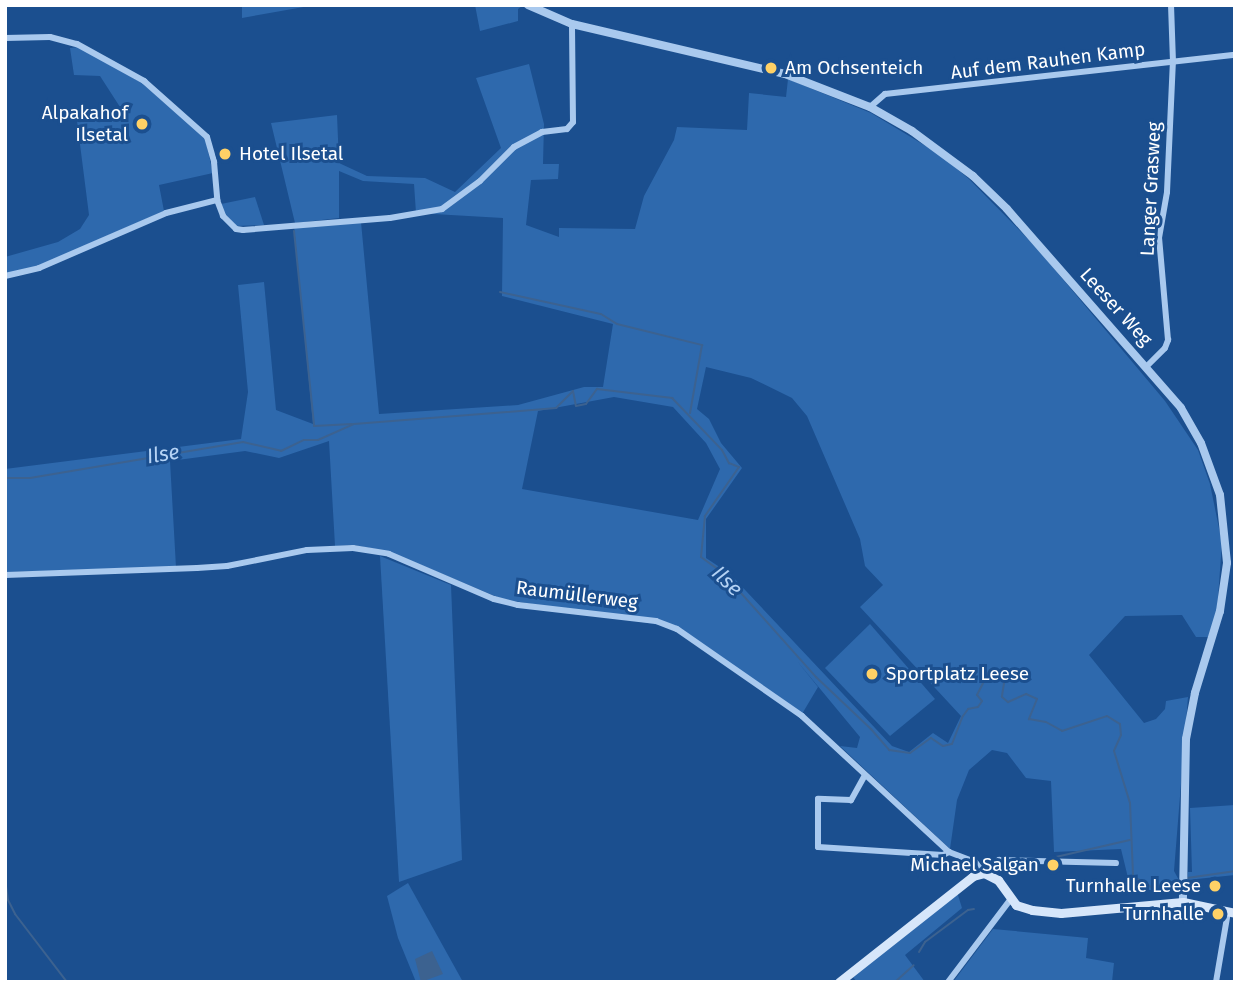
<!DOCTYPE html>
<meta charset="utf-8">
<style>
body{margin:0}
#map{position:relative;width:1240px;height:987px;overflow:hidden;background:#1b4f8f;font-family:"Fira Sans",sans-serif}
div>[style]{position:absolute}
.green>*{inset:0;background:#2e69ad}
.water>*{inset:0;background:#3c6290}
.stream>*{height:2px;margin:-1px;padding:0 1px;transform-origin:1px;border-radius:1px;background:#3c6290}
.minor>*{height:6px;margin:-3px;padding:0 3px;transform-origin:3px;border-radius:3px;background:#a9c9ee}
.tertiary>*{height:8px;margin:-4px;padding:0 4px;transform-origin:4px;border-radius:4px;background:#a9c9ee}
.secondary>*{height:9px;margin:-4.5px;padding:0 4.5px;transform-origin:4.5px;border-radius:4.5px;background:#d6e6fa}
.dots>*{width:19px;height:19px;translate:-50% -50%;box-sizing:border-box;border:4px solid #1b4f8f;border-radius:50%}
span{translate:-50% -50%;white-space:nowrap;text-align:center;line-height:1.15;-webkit-text-stroke:6px #1b4f8f;paint-order:stroke}
.street-label{font-size:19px;color:#fff}
.poi-label{font-size:19px;color:#fff}
.left{translate:0 -50%;text-align:left}
.right{translate:-100% -50%;text-align:right}
.water-label{font-size:21px;color:#b5d3f5;font-style:italic}
.frame{position:absolute;inset:0;border:7px solid #fff;pointer-events:none}
</style>
<div id="map">
<div class="green">
<i style="clip-path:polygon(242px 5px,315px 5px,242px 18px)"></i>
<i style="clip-path:polygon(475px 5px,522px 5px,522px 6px,518px 9px,518px 21px,480px 31px)"></i>
<i style="clip-path:polygon(78px 47px,142px 83px,205px 138px,213px 173px,159px 185px,164px 211px,38px 266px,5px 274px,5px 257px,58px 242px,80px 229px,89px 215px,76px 113px,120px 107px,100px 76px,74px 75px,70px 48px)"></i>
<i style="clip-path:polygon(evenodd,529px 64px,544px 124px,543px 164px,559px 164px,558px 179px,531px 180px,526px 225px,559px 237px,559px 228px,635px 229px,644px 196px,674px 140px,677px 127px,747px 130px,749px 93px,786px 97px,788px 79px,871px 113px,939px 154px,969px 179px,1035px 246px,1165px 401px,1198px 450px,1210px 484px,1222px 543px,1217px 611px,1208px 637px,1196px 637px,1182px 615px,1125px 616px,1089px 655px,1144px 723px,1156px 719px,1165px 709px,1166px 701px,1188px 697px,1174px 871px,1180px 882px,1176px 886px,1155px 891px,1130px 886px,1121px 849px,1054px 852px,1051px 781px,1026px 778px,1007px 753px,992px 750px,969px 770px,957px 800px,950px 849px,840px 746px,857px 748px,860px 737px,797px 661px,818px 687px,802px 714px,678px 628px,502px 599px,390px 552px,354px 545px,335px 546px,329px 441px,279px 458px,245px 451px,170px 461px,176px 567px,5px 572px,5px 469px,241px 439px,248px 392px,238px 285px,264px 282px,276px 410px,313px 424px,294px 226px,361px 222px,379px 414px,518px 405px,584px 387px,603px 387px,613px 324px,502px 296px,503px 218px,416px 213px,414px 184px,363px 181px,339px 171px,339px 218px,295px 223px,271px 123px,337px 115px,339px 163px,367px 176px,425px 178px,455px 192px,501px 148px,476px 78px,529px 64px,706px 367px,751px 378px,792px 398px,807px 416px,860px 539px,865px 566px,883px 585px,860px 607px,961px 716px,948px 743px,933px 733px,909px 752px,892px 746px,730px 574px,706px 558px,706px 519px,742px 468px,721px 443px,709px 419px,697px 409px,706px 367px,529px 64px,614px 397px,673px 407px,706px 443px,720px 469px,698px 520px,522px 489px,538px 411px,614px 397px)"></i>
<i style="clip-path:polygon(255px 197px,264px 225px,236px 226px,225px 215px,221px 204px)"></i>
<i style="clip-path:polygon(380px 556px,451px 585px,462px 860px,399px 882px)"></i>
<i style="clip-path:polygon(870px 624px,935px 699px,890px 736px,825px 668px)"></i>
<i style="clip-path:polygon(1235px 805px,1235px 875px,1187px 880px,1188px 872px,1192px 872px,1190px 808px)"></i>
<i style="clip-path:polygon(408px 883px,463px 982px,416px 982px,398px 938px,387px 896px)"></i>
<i style="clip-path:polygon(957px 892px,962px 908px,905px 955px,925px 982px,857px 982px,852px 976px)"></i>
<i style="clip-path:polygon(993px 929px,1088px 938px,1086px 958px,1114px 963px,1112px 982px,953px 982px)"></i>
</div>
<div class="water">
<i style="clip-path:polygon(432px 951px,443px 974px,421px 982px,415px 959px)"></i>
</div>
<div class="stream">
<i style="left:294px;top:231px;width:196px;rotate:84.1deg"></i>
<i style="left:314px;top:426px;width:38px;rotate:-3deg"></i>
<i style="left:500px;top:292px;width:103px;rotate:12.3deg"></i>
<i style="left:601px;top:314px;width:19px;rotate:32deg"></i>
<i style="left:617px;top:324px;width:88px;rotate:13.9deg"></i>
<i style="left:702px;top:345px;width:69px;rotate:100deg"></i>
<i style="left:5px;top:478px;width:25px"></i>
<i style="left:30px;top:478px;width:216px;rotate:-9.6deg"></i>
<i style="left:243px;top:442px;width:39px;rotate:13deg"></i>
<i style="left:281px;top:451px;width:25px;rotate:-26deg"></i>
<i style="left:304px;top:440px;width:14px"></i>
<i style="left:318px;top:440px;width:39px;rotate:-24deg"></i>
<i style="left:354px;top:424px;width:203px;rotate:-4.5deg"></i>
<i style="left:556px;top:408px;width:24px;rotate:-45deg"></i>
<i style="left:573px;top:391px;width:15px;rotate:79deg"></i>
<i style="left:576px;top:406px;width:10px;rotate:-11deg"></i>
<i style="left:586px;top:404px;width:19px;rotate:-54deg"></i>
<i style="left:597px;top:389px;width:76px;rotate:6.8deg"></i>
<i style="left:672px;top:398px;width:72px;rotate:46.1deg"></i>
<i style="left:722px;top:450px;width:15px;rotate:62deg"></i>
<i style="left:729px;top:463px;width:11px;rotate:22deg"></i>
<i style="left:739px;top:467px;width:60px;rotate:124.8deg"></i>
<i style="left:705px;top:516px;width:41px;rotate:95.6deg"></i>
<i style="left:701px;top:557px;width:27px;rotate:36deg"></i>
<i style="left:723px;top:573px;width:140px;rotate:48.2deg"></i>
<i style="left:816px;top:677px;width:76px;rotate:43.4deg"></i>
<i style="left:871px;top:729px;width:28px;rotate:49deg"></i>
<i style="left:889px;top:750px;width:21px;rotate:8deg"></i>
<i style="left:910px;top:753px;width:26px;rotate:-36deg"></i>
<i style="left:931px;top:738px;width:14px;rotate:34deg"></i>
<i style="left:943px;top:746px;width:9px;rotate:-13deg"></i>
<i style="left:952px;top:744px;width:30px;rotate:-69deg"></i>
<i style="left:963px;top:716px;width:9px;rotate:-54deg"></i>
<i style="left:968px;top:709px;width:10px;rotate:-11deg"></i>
<i style="left:978px;top:707px;width:7px;rotate:-56deg"></i>
<i style="left:982px;top:701px;width:8px;rotate:-130deg"></i>
<i style="left:977px;top:695px;width:28px;rotate:-63deg"></i>
<i style="left:990px;top:670px;width:7px"></i>
<i style="left:997px;top:670px;width:11px;rotate:41deg"></i>
<i style="left:1005px;top:677px;width:20px;rotate:99deg"></i>
<i style="left:1002px;top:697px;width:8px;rotate:40deg"></i>
<i style="left:1008px;top:702px;width:20px;rotate:-24deg"></i>
<i style="left:1026px;top:694px;width:12px;rotate:24deg"></i>
<i style="left:1037px;top:699px;width:22px;rotate:112deg"></i>
<i style="left:1029px;top:719px;width:17px;rotate:10deg"></i>
<i style="left:1046px;top:722px;width:18px;rotate:29deg"></i>
<i style="left:1062px;top:731px;width:47px;rotate:-18.4deg"></i>
<i style="left:1107px;top:716px;width:15px;rotate:32deg"></i>
<i style="left:1120px;top:724px;width:11px;rotate:85deg"></i>
<i style="left:1121px;top:735px;width:17px;rotate:114deg"></i>
<i style="left:1114px;top:751px;width:54px;rotate:72.9deg"></i>
<i style="left:1130px;top:803px;width:73px;rotate:87.6deg"></i>
<i style="left:1133px;top:876px;width:23px;rotate:31deg"></i>
<i style="left:1153px;top:888px;width:27px;rotate:-17deg"></i>
<i style="left:1047px;top:859px;width:85px;rotate:-12.9deg"></i>
<i style="left:1187px;top:878px;width:49px;rotate:-8.3deg"></i>
<i style="left:5px;top:879px;width:21px;rotate:82deg"></i>
<i style="left:8px;top:900px;width:16px;rotate:63deg"></i>
<i style="left:15px;top:914px;width:86px;rotate:52.6deg"></i>
<i style="left:919px;top:952px;width:12px;rotate:-59deg"></i>
<i style="left:925px;top:942px;width:54px;rotate:-36.7deg"></i>
<i style="left:968px;top:910px;width:6px;rotate:-9deg"></i>
<i style="left:895px;top:982px;width:25px;rotate:-42deg"></i>
</div>
<div class="minor">
<i style="left:5px;top:38px;width:45px;rotate:-1.3deg"></i>
<i style="left:50px;top:37px;width:28px;rotate:15deg"></i>
<i style="left:77px;top:44px;width:77px;rotate:28.9deg"></i>
<i style="left:144px;top:81px;width:84px;rotate:41.6deg"></i>
<i style="left:207px;top:137px;width:26px;rotate:74deg"></i>
<i style="left:214px;top:162px;width:38px;rotate:85deg"></i>
<i style="left:217px;top:200px;width:17px;rotate:69deg"></i>
<i style="left:223px;top:216px;width:18px;rotate:45deg"></i>
<i style="left:236px;top:229px;width:7px;rotate:8deg"></i>
<i style="left:243px;top:230px;width:147px;rotate:-4.7deg"></i>
<i style="left:390px;top:218px;width:53px;rotate:-9.8deg"></i>
<i style="left:442px;top:209px;width:47px;rotate:-36.4deg"></i>
<i style="left:480px;top:181px;width:48px;rotate:-45deg"></i>
<i style="left:514px;top:147px;width:32px;rotate:-28deg"></i>
<i style="left:542px;top:132px;width:25px;rotate:-7deg"></i>
<i style="left:567px;top:129px;width:9px;rotate:-49deg"></i>
<i style="left:573px;top:122px;width:98px;rotate:-90.6deg"></i>
<i style="left:870px;top:107px;width:20px;rotate:-41deg"></i>
<i style="left:885px;top:94px;width:352px;rotate:-6.4deg"></i>
<i style="left:5px;top:276px;width:35px;rotate:-13deg"></i>
<i style="left:39px;top:268px;width:138px;rotate:-23.4deg"></i>
<i style="left:166px;top:213px;width:53px;rotate:-14.3deg"></i>
<i style="left:1147px;top:366px;width:25px;rotate:-45deg"></i>
<i style="left:1165px;top:348px;width:9px;rotate:-69deg"></i>
<i style="left:1168px;top:340px;width:102px;rotate:-95deg"></i>
<i style="left:1159px;top:238px;width:47px;rotate:-80.1deg"></i>
<i style="left:1167px;top:192px;width:130px;rotate:-87.4deg"></i>
<i style="left:1173px;top:62px;width:57px;rotate:-92deg"></i>
<i style="left:5px;top:575px;width:192px;rotate:-2.1deg"></i>
<i style="left:197px;top:568px;width:30px;rotate:-4deg"></i>
<i style="left:227px;top:566px;width:82px;rotate:-11.3deg"></i>
<i style="left:307px;top:550px;width:46px;rotate:-2.5deg"></i>
<i style="left:353px;top:548px;width:36px;rotate:9deg"></i>
<i style="left:389px;top:554px;width:114px;rotate:23.2deg"></i>
<i style="left:494px;top:599px;width:25px;rotate:14deg"></i>
<i style="left:518px;top:605px;width:139px;rotate:6.6deg"></i>
<i style="left:656px;top:621px;width:22px;rotate:21deg"></i>
<i style="left:677px;top:629px;width:152px;rotate:34.8deg"></i>
<i style="left:802px;top:716px;width:200px;rotate:42.8deg"></i>
<i style="left:949px;top:852px;width:28px;rotate:21deg"></i>
<i style="left:975px;top:862px;width:14px;rotate:51deg"></i>
<i style="left:984px;top:873px;width:20px;rotate:-41deg"></i>
<i style="left:999px;top:860px;width:117px;rotate:1.5deg"></i>
<i style="left:865px;top:775px;width:29px;rotate:119deg"></i>
<i style="left:851px;top:800px;width:33px;rotate:-178deg"></i>
<i style="left:818px;top:799px;width:48px;rotate:90deg"></i>
<i style="left:818px;top:847px;width:125px;rotate:3.7deg"></i>
<i style="left:943px;top:855px;width:7px;rotate:-27deg"></i>
<i style="left:948px;top:982px;width:103px;rotate:-52.9deg"></i>
<i style="left:1216px;top:982px;width:71px;rotate:-80.3deg"></i>
</div>
<div class="tertiary">
<i style="left:528px;top:5px;width:48px;rotate:23.4deg"></i>
<i style="left:572px;top:24px;width:219px;rotate:13.2deg"></i>
<i style="left:785px;top:74px;width:91px;rotate:21.2deg"></i>
<i style="left:870px;top:107px;width:48px;rotate:29.7deg"></i>
<i style="left:912px;top:131px;width:76px;rotate:36.4deg"></i>
<i style="left:973px;top:176px;width:47px;rotate:44.1deg"></i>
<i style="left:1007px;top:209px;width:264px;rotate:48.8deg"></i>
<i style="left:1181px;top:408px;width:40px;rotate:60.3deg"></i>
<i style="left:1201px;top:443px;width:55px;rotate:69.9deg"></i>
<i style="left:1220px;top:495px;width:68px;rotate:84.1deg"></i>
<i style="left:1227px;top:563px;width:49px;rotate:98.3deg"></i>
<i style="left:1220px;top:611px;width:86px;rotate:107deg"></i>
<i style="left:1195px;top:693px;width:47px;rotate:101.1deg"></i>
<i style="left:1186px;top:739px;width:163px;rotate:91.1deg"></i>
</div>
<div class="secondary">
<i style="left:839px;top:982px;width:171px;rotate:-38.3deg"></i>
<i style="left:973px;top:876px;width:11px;rotate:-15deg"></i>
<i style="left:984px;top:873px;width:16px;rotate:27deg"></i>
<i style="left:998px;top:880px;width:31px;rotate:54deg"></i>
<i style="left:1016px;top:905px;width:17px;rotate:17deg"></i>
<i style="left:1032px;top:910px;width:29px;rotate:6deg"></i>
<i style="left:1061px;top:913px;width:122px;rotate:-5.2deg"></i>
<i style="left:1183px;top:902px;width:53px;rotate:11.9deg"></i>
</div>
<div class="dots">
<i style="left:771px;top:68px;background:#ffd166"></i>
<i style="left:142px;top:124px;background:#ffd166"></i>
<i style="left:225px;top:154px;background:#ffd166"></i>
<i style="left:872px;top:674px;background:#ffd166"></i>
<i style="left:1053px;top:865px;background:#ffd166"></i>
<i style="left:1215px;top:886px;background:#ffd166"></i>
<i style="left:1218px;top:914px;background:#ffd166"></i>
</div>
<div class="street-label">
<span style="left:1048px;top:61px;rotate:-7deg">Auf dem Rauhen Kamp</span>
<span style="left:1151px;top:189px;rotate:-87deg">Langer Grasweg</span>
<span style="left:1116px;top:307px;rotate:48deg">Leeser Weg</span>
<span style="left:577px;top:595px;rotate:7deg">Raumüllerweg</span>
</div>
<div class="poi-label">
<span class="left" style="left:785px;top:68px">Am Ochsenteich</span>
<span class="right" style="left:128px;top:124px">Alpakahof<br>Ilsetal</span>
<span class="left" style="left:239px;top:154px">Hotel Ilsetal</span>
<span class="left" style="left:886px;top:674px">Sportplatz Leese</span>
<span class="right" style="left:1039px;top:865px">Michael Salgan</span>
<span class="right" style="left:1201px;top:886px">Turnhalle Leese</span>
<span class="right" style="left:1204px;top:914px">Turnhalle</span>
</div>
<div class="water-label">
<span style="left:163px;top:454px;rotate:-9deg">Ilse</span>
<span style="left:727px;top:581px;rotate:44deg">Ilse</span>
</div>
<div class="frame"></div>
</div>
